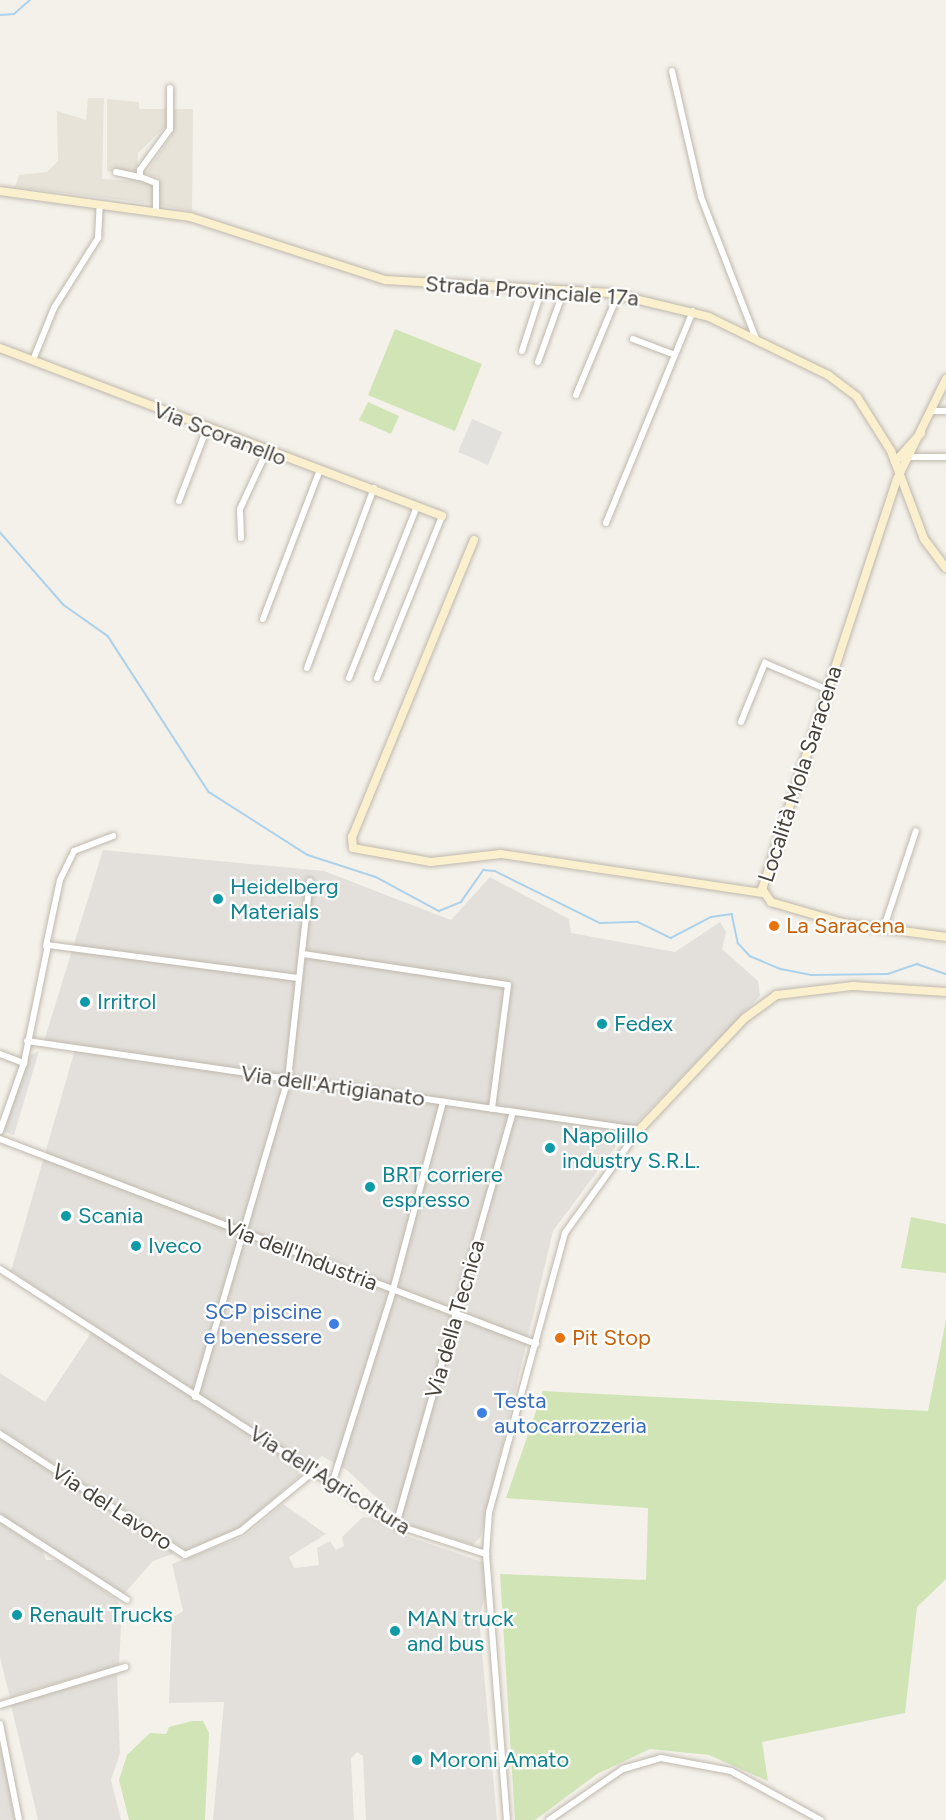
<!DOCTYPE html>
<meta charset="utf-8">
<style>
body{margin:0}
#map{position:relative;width:946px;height:1820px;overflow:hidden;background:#f4f1ea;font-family:Figtree,sans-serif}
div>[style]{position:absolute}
.residential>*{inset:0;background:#e7e3d8}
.industrial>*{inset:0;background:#e3e0db}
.green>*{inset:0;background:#d0e4b6}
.parking>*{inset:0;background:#e3e1de}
.stream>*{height:1.5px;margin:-0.75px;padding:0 0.75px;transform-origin:0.75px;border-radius:0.75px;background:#acd1eb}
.roads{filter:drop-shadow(0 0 2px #bfb8ad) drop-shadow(0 0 2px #bfb8ad)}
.street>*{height:6px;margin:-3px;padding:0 3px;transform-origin:3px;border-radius:3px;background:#fff}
.secondary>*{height:8px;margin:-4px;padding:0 4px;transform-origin:4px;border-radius:4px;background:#faf0cd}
.dots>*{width:16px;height:16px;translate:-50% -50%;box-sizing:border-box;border:3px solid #fff;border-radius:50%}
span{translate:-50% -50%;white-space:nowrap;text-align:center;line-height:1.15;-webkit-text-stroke:4.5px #fff;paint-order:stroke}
.street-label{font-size:22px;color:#474139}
.culture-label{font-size:22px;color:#0d838f}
.left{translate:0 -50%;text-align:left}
.food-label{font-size:22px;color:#c56008}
.shop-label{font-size:22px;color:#366cbe}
.right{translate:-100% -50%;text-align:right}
</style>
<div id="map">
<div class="residential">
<i style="clip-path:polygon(88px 98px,104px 98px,102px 179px,154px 182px,154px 204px,15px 187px,19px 175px,47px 172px,58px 161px,57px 111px,86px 120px)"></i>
<i style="clip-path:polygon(107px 99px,139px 102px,139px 109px,169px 109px,169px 123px,138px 153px,137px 174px,107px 171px)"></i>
<i style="clip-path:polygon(174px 109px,193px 109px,192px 211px,158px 205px,159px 178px,146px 173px,173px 133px)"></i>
</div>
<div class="industrial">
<i style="clip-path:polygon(103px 850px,324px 871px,451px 920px,490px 877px,569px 919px,571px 933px,675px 952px,720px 922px,726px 932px,722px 949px,758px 981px,760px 996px,622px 1138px,553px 1231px,481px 1536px,473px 1545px,405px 1524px,348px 1471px,322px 1456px,240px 1528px,186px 1550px,0 1429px,0 1373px,45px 1402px,95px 1327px,11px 1271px,76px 1046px,44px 1041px)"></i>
<i style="clip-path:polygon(0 1437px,172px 1551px,173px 1554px,153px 1561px,124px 1594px,0 1515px)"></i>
<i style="clip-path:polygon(283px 1504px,326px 1534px,289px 1557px,294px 1568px,319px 1565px,317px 1548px,330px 1541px,336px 1550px,344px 1546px,342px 1537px,363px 1517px,382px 1520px,398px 1533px,486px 1563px,488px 1589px,479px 1616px,497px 1820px,366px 1820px,363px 1756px,357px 1752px,351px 1758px,354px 1820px,213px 1820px,224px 1702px,169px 1703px,172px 1618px,183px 1611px,172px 1564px,245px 1536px)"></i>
<i style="clip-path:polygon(0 1523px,42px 1550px,46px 1560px,57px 1560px,116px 1599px,122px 1608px,119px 1665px,10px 1697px,0 1658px)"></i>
<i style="clip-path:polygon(117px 1674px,120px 1753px,111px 1780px,121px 1820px,38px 1820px,11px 1705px)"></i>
<i style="clip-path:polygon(0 1743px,15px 1820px,0 1820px)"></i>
</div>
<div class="green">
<i style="clip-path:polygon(395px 329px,482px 364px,455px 431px,368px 395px)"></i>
<i style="clip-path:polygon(368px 402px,399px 416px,391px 434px,359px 420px)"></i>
<i style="clip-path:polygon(911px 1217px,946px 1224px,946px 1273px,901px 1268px)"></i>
<i style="clip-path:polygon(946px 1320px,946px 1579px,917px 1607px,905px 1713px,762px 1742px,768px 1781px,709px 1755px,650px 1749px,597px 1774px,535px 1820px,515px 1820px,500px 1574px,646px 1580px,648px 1508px,506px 1498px,543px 1391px,928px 1411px)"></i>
<i style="clip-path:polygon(192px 1721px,203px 1721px,209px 1733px,205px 1820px,129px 1820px,119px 1780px,127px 1755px,150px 1733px,166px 1734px,169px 1727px)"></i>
</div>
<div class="parking">
<i style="clip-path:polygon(472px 419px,502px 432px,488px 465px,458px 452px)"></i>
<i style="clip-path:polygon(39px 1051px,14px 1135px,4px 1132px,27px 1057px)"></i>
</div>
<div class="stream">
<i style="left:0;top:15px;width:14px;rotate:-4deg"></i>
<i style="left:14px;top:14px;width:21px;rotate:-41deg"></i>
<i style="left:0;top:532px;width:97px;rotate:48.8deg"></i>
<i style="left:64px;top:605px;width:54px;rotate:35.2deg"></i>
<i style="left:108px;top:636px;width:186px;rotate:57.1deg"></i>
<i style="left:209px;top:792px;width:117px;rotate:32.5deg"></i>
<i style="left:308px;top:855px;width:71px;rotate:17.9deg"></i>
<i style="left:376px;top:877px;width:72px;rotate:28.4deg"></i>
<i style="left:439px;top:911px;width:24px;rotate:-22deg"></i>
<i style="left:461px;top:902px;width:39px;rotate:-55deg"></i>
<i style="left:483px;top:870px;width:12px;rotate:5deg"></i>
<i style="left:495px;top:871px;width:117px;rotate:26.3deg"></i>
<i style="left:600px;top:923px;width:38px;rotate:-2deg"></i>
<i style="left:638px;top:922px;width:37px;rotate:26deg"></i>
<i style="left:671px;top:938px;width:45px;rotate:-27.7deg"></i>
<i style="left:711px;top:917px;width:21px;rotate:-8deg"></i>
<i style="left:732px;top:914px;width:30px;rotate:78deg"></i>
<i style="left:738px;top:943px;width:18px;rotate:47deg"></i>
<i style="left:750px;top:956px;width:34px;rotate:23deg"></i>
<i style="left:781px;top:969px;width:31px;rotate:11deg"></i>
<i style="left:811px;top:975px;width:77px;rotate:-0.7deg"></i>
<i style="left:888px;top:974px;width:31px;rotate:-19deg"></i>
<i style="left:917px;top:964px;width:31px;rotate:19deg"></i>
</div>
<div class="roads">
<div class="street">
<i style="left:672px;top:71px;width:129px;rotate:77deg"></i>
<i style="left:701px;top:197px;width:152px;rotate:68.8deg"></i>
<i style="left:116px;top:172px;width:25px;rotate:12deg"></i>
<i style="left:156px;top:210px;width:27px;rotate:-90deg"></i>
<i style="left:156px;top:183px;width:17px;rotate:-159deg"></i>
<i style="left:140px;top:177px;width:7px;rotate:-90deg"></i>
<i style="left:140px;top:170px;width:51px;rotate:-53.8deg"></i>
<i style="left:170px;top:129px;width:41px;rotate:-90deg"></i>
<i style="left:633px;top:339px;width:45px;rotate:20.9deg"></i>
<i style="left:522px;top:351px;width:65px;rotate:-72.1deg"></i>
<i style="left:33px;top:360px;width:56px;rotate:-68deg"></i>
<i style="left:54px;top:308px;width:83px;rotate:-57.8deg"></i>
<i style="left:98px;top:238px;width:34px;rotate:-87deg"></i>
<i style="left:538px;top:362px;width:77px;rotate:-70.1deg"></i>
<i style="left:576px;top:395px;width:109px;rotate:-67.4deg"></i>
<i style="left:933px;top:411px;width:13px"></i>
<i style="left:910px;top:457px;width:36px"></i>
<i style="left:179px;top:501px;width:78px;rotate:-69deg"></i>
<i style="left:606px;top:523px;width:229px;rotate:-67.7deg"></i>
<i style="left:241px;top:538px;width:29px;rotate:-92deg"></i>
<i style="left:240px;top:509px;width:62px;rotate:-65.1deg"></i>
<i style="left:263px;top:619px;width:157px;rotate:-69.1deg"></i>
<i style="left:307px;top:668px;width:192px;rotate:-69.6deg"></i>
<i style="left:349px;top:678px;width:185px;rotate:-68.4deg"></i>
<i style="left:377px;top:678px;width:175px;rotate:-68.1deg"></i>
<i style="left:741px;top:722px;width:64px;rotate:-67.9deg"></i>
<i style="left:765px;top:663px;width:66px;rotate:23.1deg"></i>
<i style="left:883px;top:930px;width:104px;rotate:-71.6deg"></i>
<i style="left:46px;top:946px;width:67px;rotate:-78deg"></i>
<i style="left:60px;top:880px;width:32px;rotate:-64deg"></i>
<i style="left:74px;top:851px;width:42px;rotate:-21deg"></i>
<i style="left:303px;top:954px;width:207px;rotate:8.6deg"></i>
<i style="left:508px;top:985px;width:125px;rotate:97.4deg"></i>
<i style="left:27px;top:1041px;width:618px;rotate:8.27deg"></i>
<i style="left:639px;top:1130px;width:127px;rotate:125.7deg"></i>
<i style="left:565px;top:1233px;width:289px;rotate:105.2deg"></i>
<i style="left:489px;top:1512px;width:42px;rotate:94.1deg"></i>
<i style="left:486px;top:1554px;width:267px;rotate:85.5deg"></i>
<i style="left:0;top:1054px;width:26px;rotate:21deg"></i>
<i style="left:0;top:1131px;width:72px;rotate:-70.6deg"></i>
<i style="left:24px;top:1063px;width:120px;rotate:-78.5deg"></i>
<i style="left:48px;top:945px;width:253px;rotate:7.5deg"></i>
<i style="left:0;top:1139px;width:574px;rotate:20.93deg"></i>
<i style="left:0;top:1269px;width:472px;rotate:32.9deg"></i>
<i style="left:396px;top:1525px;width:95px;rotate:17.9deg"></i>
<i style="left:195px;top:1397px;width:331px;rotate:-73.7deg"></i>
<i style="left:288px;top:1079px;width:199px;rotate:-83.7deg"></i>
<i style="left:0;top:1434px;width:221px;rotate:33.2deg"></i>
<i style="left:185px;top:1555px;width:61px;rotate:-23.2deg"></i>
<i style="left:241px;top:1531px;width:93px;rotate:-39.3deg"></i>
<i style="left:332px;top:1484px;width:203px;rotate:-72.5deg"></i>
<i style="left:393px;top:1290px;width:195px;rotate:-75.1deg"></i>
<i style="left:0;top:1518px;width:151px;rotate:32.8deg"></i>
<i style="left:396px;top:1525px;width:429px;rotate:-74.2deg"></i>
<i style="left:0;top:1705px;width:131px;rotate:-16.9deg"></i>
<i style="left:0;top:1724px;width:98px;rotate:78.8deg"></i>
<i style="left:549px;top:1820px;width:90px;rotate:-34.6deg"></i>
<i style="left:623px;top:1769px;width:40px;rotate:-16deg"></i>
<i style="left:661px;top:1758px;width:71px;rotate:10.5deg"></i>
<i style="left:731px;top:1771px;width:102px;rotate:28.6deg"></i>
</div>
<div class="secondary">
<i style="left:0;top:191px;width:192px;rotate:7.8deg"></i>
<i style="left:190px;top:217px;width:205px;rotate:17.9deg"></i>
<i style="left:385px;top:280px;width:225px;rotate:3.3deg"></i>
<i style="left:610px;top:293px;width:102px;rotate:13.6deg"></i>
<i style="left:709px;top:317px;width:132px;rotate:26deg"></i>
<i style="left:828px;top:375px;width:36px;rotate:37deg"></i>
<i style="left:857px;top:397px;width:64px;rotate:57.8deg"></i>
<i style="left:891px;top:451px;width:94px;rotate:69.4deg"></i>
<i style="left:924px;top:539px;width:36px;rotate:53deg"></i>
<i style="left:0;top:348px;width:473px;rotate:20.8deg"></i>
<i style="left:946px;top:379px;width:111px;rotate:116.1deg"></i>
<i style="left:897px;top:479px;width:432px;rotate:108.2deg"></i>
<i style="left:762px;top:889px;width:16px;rotate:55deg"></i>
<i style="left:771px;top:902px;width:75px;rotate:16.3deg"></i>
<i style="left:843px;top:923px;width:104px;rotate:7.7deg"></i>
<i style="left:895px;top:462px;width:39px;rotate:-48deg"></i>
<i style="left:474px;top:540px;width:321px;rotate:112.3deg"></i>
<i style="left:352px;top:837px;width:11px;rotate:85deg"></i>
<i style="left:353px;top:848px;width:79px;rotate:10.2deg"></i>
<i style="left:431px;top:862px;width:70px;rotate:-6.5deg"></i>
<i style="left:501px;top:854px;width:264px;rotate:8.5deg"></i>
<i style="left:639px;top:1130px;width:154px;rotate:-46.6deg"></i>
<i style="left:745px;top:1018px;width:39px;rotate:-36deg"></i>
<i style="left:777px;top:995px;width:77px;rotate:-6.8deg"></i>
<i style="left:853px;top:986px;width:93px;rotate:3.7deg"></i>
</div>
</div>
<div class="dots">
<i style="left:218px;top:899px;background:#0f9aa8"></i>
<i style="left:774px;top:926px;background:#e8710a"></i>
<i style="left:85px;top:1002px;background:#0f9aa8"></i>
<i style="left:602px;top:1024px;background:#0f9aa8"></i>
<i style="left:550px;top:1148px;background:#0f9aa8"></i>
<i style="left:370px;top:1187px;background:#0f9aa8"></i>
<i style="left:66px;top:1216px;background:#0f9aa8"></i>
<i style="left:136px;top:1246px;background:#0f9aa8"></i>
<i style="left:334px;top:1324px;background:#3f7fe0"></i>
<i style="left:560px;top:1338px;background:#e8710a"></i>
<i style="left:482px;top:1413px;background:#3f7fe0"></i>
<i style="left:17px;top:1615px;background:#0f9aa8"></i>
<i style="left:395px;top:1631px;background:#0f9aa8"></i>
<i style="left:417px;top:1760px;background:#0f9aa8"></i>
</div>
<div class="street-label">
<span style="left:532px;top:291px;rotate:4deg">Strada Provinciale 17a</span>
<span style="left:220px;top:434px;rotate:21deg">Via Scoranello</span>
<span style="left:800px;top:774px;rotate:-72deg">Località Mola Saracena</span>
<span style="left:333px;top:1086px;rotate:8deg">Via dell'Artigianato</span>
<span style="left:301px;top:1255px;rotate:21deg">Via dell'Industria</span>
<span style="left:455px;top:1319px;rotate:-74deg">Via della Tecnica</span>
<span style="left:330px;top:1480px;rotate:32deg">Via dell'Agricoltura</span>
<span style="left:112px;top:1507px;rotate:33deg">Via del Lavoro</span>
</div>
<div class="culture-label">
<span class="left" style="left:230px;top:899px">Heidelberg<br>Materials</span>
<span class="left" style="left:97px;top:1002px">Irritrol</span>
<span class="left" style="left:614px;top:1024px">Fedex</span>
<span class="left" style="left:562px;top:1148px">Napolillo<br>industry S.R.L.</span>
<span class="left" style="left:382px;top:1187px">BRT corriere<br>espresso</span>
<span class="left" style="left:78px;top:1216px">Scania</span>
<span class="left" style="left:148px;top:1246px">Iveco</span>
<span class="left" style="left:29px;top:1615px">Renault Trucks</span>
<span class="left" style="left:407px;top:1631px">MAN truck<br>and bus</span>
<span class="left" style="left:429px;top:1760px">Moroni Amato</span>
</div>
<div class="food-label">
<span class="left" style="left:786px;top:926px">La Saracena</span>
<span class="left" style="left:572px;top:1338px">Pit Stop</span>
</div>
<div class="shop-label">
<span class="right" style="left:322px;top:1324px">SCP piscine<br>e benessere</span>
<span class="left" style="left:494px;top:1413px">Testa<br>autocarrozzeria</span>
</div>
</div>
